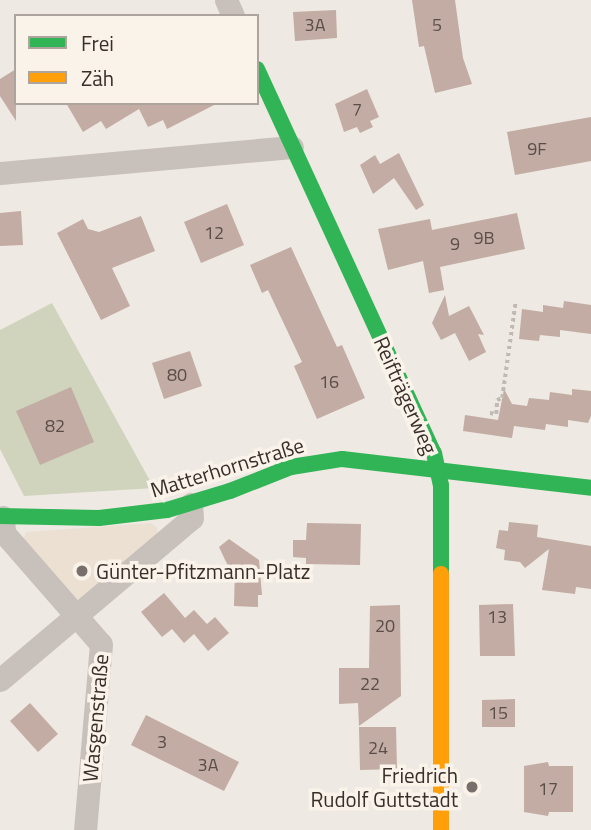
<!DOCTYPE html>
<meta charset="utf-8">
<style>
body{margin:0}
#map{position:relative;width:591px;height:830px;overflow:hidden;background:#eee9e3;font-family:"Titillium Web",sans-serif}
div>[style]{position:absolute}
.green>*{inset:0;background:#d0d4bc}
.plaza>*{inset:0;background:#ece0d2}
.building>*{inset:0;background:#c2aca4}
.path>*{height:3.5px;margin-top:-1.75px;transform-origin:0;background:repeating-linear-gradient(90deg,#c0b9b4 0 3.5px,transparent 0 7px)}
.street>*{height:23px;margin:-11.5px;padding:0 11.5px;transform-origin:11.5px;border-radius:11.5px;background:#c8c1bb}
.fast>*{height:16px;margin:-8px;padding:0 8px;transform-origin:8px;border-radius:8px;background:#30b455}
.slow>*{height:16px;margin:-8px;padding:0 8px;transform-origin:8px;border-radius:8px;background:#ff9f0a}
.dots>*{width:19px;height:19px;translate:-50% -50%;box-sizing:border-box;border:4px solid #faf3ea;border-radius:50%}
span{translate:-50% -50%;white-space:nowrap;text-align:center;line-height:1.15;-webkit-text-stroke:7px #faf3ea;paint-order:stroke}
.number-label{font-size:18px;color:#5b4e48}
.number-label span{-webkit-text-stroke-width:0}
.street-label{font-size:21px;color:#392e29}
.poi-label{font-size:21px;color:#392e29}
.left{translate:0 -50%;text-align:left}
.right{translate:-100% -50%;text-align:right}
.legend{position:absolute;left:14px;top:14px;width:245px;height:91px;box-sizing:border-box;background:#faf3ea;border:2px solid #ada49d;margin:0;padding:9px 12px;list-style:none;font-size:21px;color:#392e29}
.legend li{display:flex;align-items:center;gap:14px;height:35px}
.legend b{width:35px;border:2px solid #ada49d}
</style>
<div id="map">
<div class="green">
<i style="clip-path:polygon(52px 303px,154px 488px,24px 496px,0 449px,0 330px)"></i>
</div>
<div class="plaza">
<i style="clip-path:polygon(151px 523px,157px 528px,158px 534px,83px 599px,76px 600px,23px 539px,26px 532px)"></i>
</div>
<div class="building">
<i style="clip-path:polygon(412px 0,455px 0,463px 58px,472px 84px,435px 93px,424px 46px,419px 47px)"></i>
<i style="clip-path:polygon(336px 10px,337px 38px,295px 41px,293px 12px)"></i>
<i style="clip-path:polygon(16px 69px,16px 121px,0 96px,0 79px)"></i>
<i style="clip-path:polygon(367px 89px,379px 117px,370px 121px,373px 127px,360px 133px,357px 127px,344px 132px,335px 104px)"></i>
<i style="clip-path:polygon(66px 103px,218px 103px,167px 129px,163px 120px,148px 127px,139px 109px,106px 129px,101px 121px,83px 132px)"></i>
<i style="clip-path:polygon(591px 117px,591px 161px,515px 175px,507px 132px)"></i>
<i style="clip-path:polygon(399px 153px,424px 205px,416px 210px,394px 178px,373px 194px,360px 165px,375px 155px,380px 164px)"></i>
<i style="clip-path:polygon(227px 204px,244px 245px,201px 263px,184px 222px)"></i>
<i style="clip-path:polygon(21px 211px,23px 245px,0 246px,0 213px)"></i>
<i style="clip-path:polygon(517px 213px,525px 249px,440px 267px,444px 290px,429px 293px,423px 261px,388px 270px,378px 229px,430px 219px,432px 230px)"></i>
<i style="clip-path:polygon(141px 216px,155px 251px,112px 268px,130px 306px,101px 320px,57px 233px,83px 219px,88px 229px,99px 232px)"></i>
<i style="clip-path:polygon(291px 247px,337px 347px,342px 345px,365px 398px,317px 419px,294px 366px,302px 362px,268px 290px,262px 293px,250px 265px)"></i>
<i style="clip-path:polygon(445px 295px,449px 316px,469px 306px,484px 335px,478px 334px,486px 352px,469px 361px,455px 333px,441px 340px,432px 323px)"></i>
<i style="clip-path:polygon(564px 301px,591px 305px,591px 334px,560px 330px,560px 337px,540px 335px,539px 341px,519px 339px,522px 309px,543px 312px,543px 305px,563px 308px)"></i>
<i style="clip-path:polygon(190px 351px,202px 386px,164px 399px,152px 363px)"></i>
<i style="clip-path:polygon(71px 387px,94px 442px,40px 465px,16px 411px)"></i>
<i style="clip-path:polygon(504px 389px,512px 404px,527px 406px,529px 398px,549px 400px,550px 392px,572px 395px,572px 389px,591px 391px,591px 416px,588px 423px,568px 420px,568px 427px,546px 424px,545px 430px,514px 426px,512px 438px,463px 431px,465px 415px,498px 420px)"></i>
<i style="clip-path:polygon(509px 522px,538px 525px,537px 537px,591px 546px,591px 589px,576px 587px,575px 594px,542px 590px,549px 549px,525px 568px,520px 562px,504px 560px,505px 550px,496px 548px,499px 530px,508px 531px)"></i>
<i style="clip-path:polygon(307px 523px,361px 524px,360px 565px,306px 564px,306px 558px,293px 557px,293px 540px,306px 540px)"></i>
<i style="clip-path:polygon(229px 539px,259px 560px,262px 595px,258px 595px,258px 607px,234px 606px,235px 566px,228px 566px,219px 547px)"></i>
<i style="clip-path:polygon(164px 593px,185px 618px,194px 610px,207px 624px,215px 617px,229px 633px,208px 651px,194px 634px,184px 643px,172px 629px,162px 637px,141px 612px)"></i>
<i style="clip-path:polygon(513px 604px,515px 656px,480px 656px,479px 605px)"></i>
<i style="clip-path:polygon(400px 605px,401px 696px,359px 726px,358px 703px,339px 704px,339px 668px,369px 668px,370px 606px)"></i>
<i style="clip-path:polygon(515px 699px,515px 727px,482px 727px,482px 700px)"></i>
<i style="clip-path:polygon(30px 703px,58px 734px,38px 752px,10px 721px)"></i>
<i style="clip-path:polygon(146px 715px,239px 762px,224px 791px,131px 745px)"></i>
<i style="clip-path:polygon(359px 727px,396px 727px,397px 769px,360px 770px)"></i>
<i style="clip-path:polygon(548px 762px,549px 766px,573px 766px,573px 812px,549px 812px,548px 816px,524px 812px,524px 766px)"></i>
</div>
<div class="path">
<i style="left:490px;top:413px;width:6px;rotate:9deg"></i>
<i style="left:496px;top:414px;width:14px;rotate:-86deg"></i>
<i style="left:497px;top:400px;width:5px;rotate:-22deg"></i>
<i style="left:502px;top:398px;width:95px;rotate:-82.1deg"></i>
</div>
<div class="street">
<i style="left:226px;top:0;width:17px;rotate:66deg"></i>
<i style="left:0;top:173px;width:293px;rotate:-5.1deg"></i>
<i style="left:3px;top:517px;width:16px;rotate:86deg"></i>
<i style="left:4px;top:533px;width:147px;rotate:48.9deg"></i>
<i style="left:101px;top:644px;width:187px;rotate:94.9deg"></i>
<i style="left:0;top:680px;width:251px;rotate:-40.2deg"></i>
<i style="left:192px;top:518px;width:14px;rotate:-94deg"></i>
</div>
<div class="fast">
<i style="left:257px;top:69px;width:423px;rotate:65.3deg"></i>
<i style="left:434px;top:453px;width:33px;rotate:78deg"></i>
<i style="left:441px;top:485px;width:89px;rotate:90deg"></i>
<i style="left:0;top:516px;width:99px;rotate:1.2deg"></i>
<i style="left:99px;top:518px;width:68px;rotate:-6.7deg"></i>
<i style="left:167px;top:510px;width:66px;rotate:-16.8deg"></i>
<i style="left:230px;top:491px;width:66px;rotate:-21.5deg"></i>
<i style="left:291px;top:467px;width:52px;rotate:-8.9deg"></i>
<i style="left:342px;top:459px;width:251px;rotate:6.6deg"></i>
</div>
<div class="slow">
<i style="left:441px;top:574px;width:256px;rotate:90deg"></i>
</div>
<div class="dots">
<i style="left:82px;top:571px;background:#786f6a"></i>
<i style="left:472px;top:787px;background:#786f6a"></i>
</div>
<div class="number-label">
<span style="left:315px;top:25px">3A</span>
<span style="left:437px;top:25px">5</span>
<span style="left:357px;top:110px">7</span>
<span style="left:537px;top:149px">9F</span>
<span style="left:214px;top:233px">12</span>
<span style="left:484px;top:238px">9B</span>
<span style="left:455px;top:244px">9</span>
<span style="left:177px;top:375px">80</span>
<span style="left:329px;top:382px">16</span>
<span style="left:55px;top:426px">82</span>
<span style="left:497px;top:617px">13</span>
<span style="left:385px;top:626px">20</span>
<span style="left:370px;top:684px">22</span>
<span style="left:498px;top:713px">15</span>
<span style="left:162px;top:742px">3</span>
<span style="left:378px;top:748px">24</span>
<span style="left:208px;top:765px">3A</span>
<span style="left:548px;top:789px">17</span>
</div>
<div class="street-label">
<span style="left:406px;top:395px;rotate:66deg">Reifträgerweg</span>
<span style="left:227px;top:467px;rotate:-17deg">Matterhornstraße</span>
<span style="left:95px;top:718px;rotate:-85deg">Wasgenstraße</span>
</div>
<div class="poi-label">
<span class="left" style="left:96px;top:571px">Günter-Pfitzmann-Platz</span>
<span class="right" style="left:458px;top:787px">Friedrich<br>Rudolf Guttstadt</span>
</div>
<ul class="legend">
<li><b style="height:9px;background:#30b455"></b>Frei</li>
<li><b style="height:9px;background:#ff9f0a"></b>Zäh</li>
</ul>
</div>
